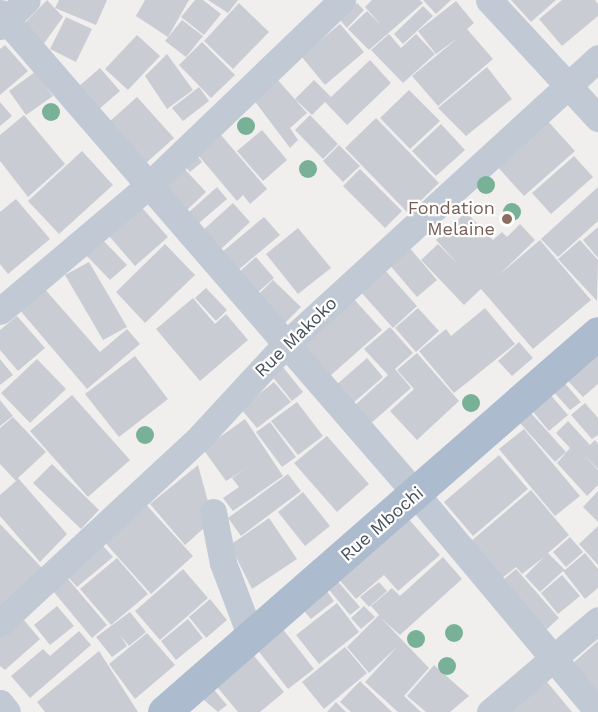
<!DOCTYPE html>
<style>
body{margin:0}
#map{position:relative;width:598px;height:712px;overflow:hidden;background:#f1eeee;font-family:"Work Sans",sans-serif}
div>[style]{position:absolute}
.building>*{inset:0;background:#caccd4}
.minor>*{height:27px;margin:-13.5px;padding:0 13.5px;transform-origin:13.5px;border-radius:13.5px;background:#c1c9d4}
.major>*{height:33px;margin:-16.5px;padding:0 16.5px;transform-origin:16.5px;border-radius:16.5px;background:#adbbce}
.trees>*{width:18px;height:18px;margin:-9px;border-radius:50%;background:#78b198}
.dots>*{width:16px;height:16px;translate:-50% -50%;box-sizing:border-box;border:3px solid #fff;border-radius:50%}
span{translate:-50% -50%;white-space:nowrap;text-align:center;line-height:1.15;-webkit-text-stroke:4.5px #fff;paint-order:stroke}
.education-label{font-size:18px;color:#785e54}
.right{translate:-100% -50%;text-align:right}
.street-label{font-size:18px;color:#46505c}
</style>
<div id="map">
<div class="building">
<i style="clip-path:polygon(47px 0,63px 17px,40px 49px,19px 29px)"></i>
<i style="clip-path:polygon(59px 0,107px 0,96px 25px,55px 8px)"></i>
<i style="clip-path:polygon(145px 0,189px 0,168px 37px,136px 16px)"></i>
<i style="clip-path:polygon(195px 0,203px 0,221px 14px,204px 35px,181px 17px)"></i>
<i style="clip-path:polygon(208px 0,238px 0,228px 13px)"></i>
<i style="clip-path:polygon(372px 0,420px 0,423px 3px,369px 50px,348px 29px,367px 11px,382px 26px,365px 7px)"></i>
<i style="clip-path:polygon(423px 0,451px 0,436px 14px)"></i>
<i style="clip-path:polygon(511px 0,556px 0,531px 22px)"></i>
<i style="clip-path:polygon(562px 0,595px 0,598px 4px,598px 16px,562px 46px,539px 19px)"></i>
<i style="clip-path:polygon(456px 1px,474px 23px,467px 29px,493px 59px,438px 106px,412px 76px,459px 37px,436px 54px,418px 31px)"></i>
<i style="clip-path:polygon(239px 3px,269px 32px,233px 69px,204px 41px)"></i>
<i style="clip-path:polygon(357px 3px,364px 10px,347px 28px,340px 20px)"></i>
<i style="clip-path:polygon(423px 6px,433px 16px,403px 44px,394px 34px)"></i>
<i style="clip-path:polygon(66px 17px,92px 29px,76px 62px,50px 49px)"></i>
<i style="clip-path:polygon(182px 20px,203px 36px,186px 57px,165px 41px)"></i>
<i style="clip-path:polygon(340px 24px,364px 52px,325px 85px,301px 56px)"></i>
<i style="clip-path:polygon(389px 34px,401px 48px,416px 34px,435px 54px,403px 83px,371px 50px)"></i>
<i style="clip-path:polygon(137px 35px,160px 56px,128px 90px,105px 69px)"></i>
<i style="clip-path:polygon(202px 42px,235px 75px,211px 98px,179px 65px)"></i>
<i style="clip-path:polygon(5px 45px,28px 71px,0 95px,0 49px)"></i>
<i style="clip-path:polygon(167px 54px,193px 90px,167px 109px,145px 76px)"></i>
<i style="clip-path:polygon(370px 60px,391px 83px,347px 125px,325px 102px,312px 115px,295px 99px,314px 80px,331px 97px)"></i>
<i style="clip-path:polygon(487px 67px,512px 99px,466px 136px,438px 108px)"></i>
<i style="clip-path:polygon(100px 68px,120px 91px,98px 110px,78px 87px)"></i>
<i style="clip-path:polygon(35px 72px,53px 96px,26px 115px,9px 91px)"></i>
<i style="clip-path:polygon(277px 79px,307px 113px,290px 128px,298px 140px,290px 148px,253px 99px)"></i>
<i style="clip-path:polygon(199px 87px,209px 101px,183px 121px,172px 108px)"></i>
<i style="clip-path:polygon(409px 90px,440px 121px,410px 149px,380px 118px)"></i>
<i style="clip-path:polygon(137px 97px,174px 138px,146px 163px,109px 122px)"></i>
<i style="clip-path:polygon(0 102px,12px 116px,0 126px)"></i>
<i style="clip-path:polygon(24px 115px,65px 164px,28px 197px,0 161px,0 135px)"></i>
<i style="clip-path:polygon(310px 115px,338px 144px,323px 159px,295px 130px)"></i>
<i style="clip-path:polygon(376px 118px,439px 183px,408px 213px,345px 148px)"></i>
<i style="clip-path:polygon(545px 118px,575px 151px,524px 196px,494px 163px)"></i>
<i style="clip-path:polygon(441px 124px,465px 150px,436px 176px,412px 151px)"></i>
<i style="clip-path:polygon(262px 130px,287px 160px,263px 181px,237px 151px)"></i>
<i style="clip-path:polygon(221px 135px,267px 189px,250px 204px,243px 195px,237px 201px,198px 155px)"></i>
<i style="clip-path:polygon(339px 145px,360px 166px,343px 182px,323px 161px)"></i>
<i style="clip-path:polygon(192px 149px,202px 162px,190px 172px,179px 159px)"></i>
<i style="clip-path:polygon(82px 151px,113px 185px,59px 234px,28px 201px)"></i>
<i style="clip-path:polygon(574px 156px,593px 177px,551px 214px,532px 193px)"></i>
<i style="clip-path:polygon(180px 164px,206px 192px,185px 212px,159px 183px)"></i>
<i style="clip-path:polygon(360px 169px,402px 211px,385px 228px,343px 186px)"></i>
<i style="clip-path:polygon(217px 187px,227px 199px,199px 223px,189px 212px)"></i>
<i style="clip-path:polygon(598px 187px,598px 221px,558px 257px,541px 239px)"></i>
<i style="clip-path:polygon(16px 199px,50px 239px,8px 274px,0 264px,0 212px)"></i>
<i style="clip-path:polygon(136px 201px,168px 237px,135px 266px,103px 229px)"></i>
<i style="clip-path:polygon(233px 203px,250px 222px,220px 250px,202px 231px)"></i>
<i style="clip-path:polygon(466px 212px,493px 240px,502px 232px,507px 237px,520px 224px,535px 240px,499px 275px,540px 240px,591px 300px,533px 349px,481px 289px,464px 305px,421px 260px,438px 244px,458px 264px,436px 240px)"></i>
<i style="clip-path:polygon(264px 217px,280px 235px,237px 271px,221px 253px)"></i>
<i style="clip-path:polygon(598px 227px,598px 258px,583px 240px)"></i>
<i style="clip-path:polygon(298px 228px,331px 268px,298px 294px,266px 254px)"></i>
<i style="clip-path:polygon(97px 234px,127px 265px,110px 280px,81px 250px)"></i>
<i style="clip-path:polygon(580px 240px,598px 260px,597px 301px,558px 259px)"></i>
<i style="clip-path:polygon(165px 244px,195px 275px,145px 323px,116px 292px)"></i>
<i style="clip-path:polygon(408px 246px,437px 280px,417px 297px,388px 263px)"></i>
<i style="clip-path:polygon(256px 257px,274px 278px,256px 294px,238px 273px)"></i>
<i style="clip-path:polygon(89px 262px,127px 327px,103px 340px,65px 275px)"></i>
<i style="clip-path:polygon(384px 269px,417px 306px,393px 328px,360px 291px)"></i>
<i style="clip-path:polygon(273px 280px,301px 307px,284px 324px,256px 297px)"></i>
<i style="clip-path:polygon(43px 287px,100px 352px,127px 329px,140px 344px,87px 389px,18px 308px)"></i>
<i style="clip-path:polygon(206px 288px,227px 310px,216px 321px,195px 298px)"></i>
<i style="clip-path:polygon(351px 296px,382px 330px,330px 376px,299px 342px)"></i>
<i style="clip-path:polygon(193px 298px,215px 324px,226px 314px,248px 340px,200px 381px,156px 329px)"></i>
<i style="clip-path:polygon(418px 308px,439px 331px,416px 352px,395px 328px)"></i>
<i style="clip-path:polygon(485px 308px,515px 344px,454px 393px,419px 351px,446px 329px,451px 336px)"></i>
<i style="clip-path:polygon(17px 316px,45px 348px,18px 371px,0 350px,0 330px)"></i>
<i style="clip-path:polygon(390px 327px,413px 353px,395px 369px,411px 388px,369px 425px,353px 407px,388px 375px,364px 349px)"></i>
<i style="clip-path:polygon(519px 342px,533px 358px,512px 376px,498px 361px)"></i>
<i style="clip-path:polygon(417px 353px,459px 401px,417px 440px,390px 411px,414px 389px,397px 370px)"></i>
<i style="clip-path:polygon(598px 353px,598px 384px,583px 397px,567px 380px)"></i>
<i style="clip-path:polygon(135px 356px,168px 399px,119px 437px,85px 394px)"></i>
<i style="clip-path:polygon(367px 358px,383px 377px,352px 404px,336px 385px)"></i>
<i style="clip-path:polygon(0 359px,13px 375px,0 385px)"></i>
<i style="clip-path:polygon(37px 359px,66px 389px,30px 423px,1px 393px)"></i>
<i style="clip-path:polygon(282px 366px,303px 392px,292px 401px,271px 375px)"></i>
<i style="clip-path:polygon(562px 380px,581px 402px,570px 410px,551px 389px)"></i>
<i style="clip-path:polygon(274px 382px,291px 402px,257px 428px,241px 409px)"></i>
<i style="clip-path:polygon(548px 392px,568px 415px,549px 431px,530px 408px)"></i>
<i style="clip-path:polygon(72px 395px,130px 460px,88px 497px,30px 431px)"></i>
<i style="clip-path:polygon(0 400px,13px 416px,0 426px)"></i>
<i style="clip-path:polygon(297px 402px,323px 436px,298px 455px,271px 421px)"></i>
<i style="clip-path:polygon(585px 403px,598px 418px,598px 435px,592px 439px,571px 415px)"></i>
<i style="clip-path:polygon(530px 412px,566px 452px,555px 462px,519px 422px)"></i>
<i style="clip-path:polygon(13px 417px,46px 452px,18px 478px,67px 534px,40px 562px,0 516px,0 495px,16px 481px,0 464px,0 428px)"></i>
<i style="clip-path:polygon(245px 419px,283px 476px,233px 511px,223px 498px,239px 487px,232px 478px,247px 468px,226px 481px,203px 449px)"></i>
<i style="clip-path:polygon(568px 421px,590px 445px,595px 440px,598px 444px,598px 469px,581px 452px,598px 470px,598px 485px,587px 496px,557px 463px,570px 448px,556px 433px)"></i>
<i style="clip-path:polygon(270px 422px,296px 457px,282px 467px,256px 432px)"></i>
<i style="clip-path:polygon(524px 429px,580px 496px,555px 516px,499px 449px)"></i>
<i style="clip-path:polygon(327px 436px,369px 484px,337px 512px,294px 463px)"></i>
<i style="clip-path:polygon(499px 455px,528px 489px,473px 536px,444px 502px)"></i>
<i style="clip-path:polygon(52px 464px,99px 510px,81px 529px,33px 483px)"></i>
<i style="clip-path:polygon(198px 465px,213px 520px,185px 545px,150px 504px)"></i>
<i style="clip-path:polygon(288px 474px,301px 491px,241px 536px,228px 518px)"></i>
<i style="clip-path:polygon(531px 490px,569px 535px,548px 553px,565px 570px,585px 553px,598px 569px,598px 588px,585px 599px,563px 571px,540px 592px,525px 576px,544px 557px,522px 574px,516px 567px,501px 579px,470px 542px)"></i>
<i style="clip-path:polygon(598px 491px,598px 522px,583px 507px)"></i>
<i style="clip-path:polygon(303px 492px,330px 526px,305px 546px,278px 512px)"></i>
<i style="clip-path:polygon(141px 499px,193px 556px,151px 594px,99px 536px)"></i>
<i style="clip-path:polygon(406px 516px,440px 555px,398px 591px,384px 575px,356px 599px,337px 577px)"></i>
<i style="clip-path:polygon(269px 518px,297px 559px,252px 589px,230px 545px)"></i>
<i style="clip-path:polygon(0 524px,46px 572px,0 614px)"></i>
<i style="clip-path:polygon(598px 526px,598px 565px,579px 544px)"></i>
<i style="clip-path:polygon(570px 537px,583px 552px,566px 567px,553px 552px)"></i>
<i style="clip-path:polygon(97px 539px,113px 557px,77px 587px,62px 570px)"></i>
<i style="clip-path:polygon(443px 557px,462px 579px,400px 635px,382px 619px,429px 668px,404px 696px,421px 712px,398px 712px,365px 682px,398px 646px,369px 673px,347px 647px,379px 615px,371px 606px,392px 588px,400px 596px)"></i>
<i style="clip-path:polygon(117px 558px,148px 594px,111px 625px,80px 589px)"></i>
<i style="clip-path:polygon(183px 569px,208px 598px,160px 640px,135px 611px)"></i>
<i style="clip-path:polygon(516px 569px,559px 618px,546px 630px,503px 580px)"></i>
<i style="clip-path:polygon(63px 573px,107px 625px,92px 638px,48px 585px)"></i>
<i style="clip-path:polygon(562px 575px,580px 596px,558px 614px,541px 593px)"></i>
<i style="clip-path:polygon(334px 577px,360px 607px,350px 615px,325px 585px)"></i>
<i style="clip-path:polygon(379px 582px,387px 591px,369px 607px,360px 597px)"></i>
<i style="clip-path:polygon(324px 587px,334px 601px,311px 619px,300px 606px)"></i>
<i style="clip-path:polygon(210px 599px,227px 620px,206px 638px,189px 617px)"></i>
<i style="clip-path:polygon(337px 603px,359px 632px,319px 664px,296px 635px)"></i>
<i style="clip-path:polygon(57px 606px,74px 626px,50px 645px,34px 625px)"></i>
<i style="clip-path:polygon(364px 606px,375px 617px,361px 629px,351px 618px)"></i>
<i style="clip-path:polygon(17px 612px,40px 639px,5px 670px,0 666px,0 627px)"></i>
<i style="clip-path:polygon(130px 612px,146px 632px,129px 646px,120px 635px,127px 646px,112px 657px,96px 637px)"></i>
<i style="clip-path:polygon(188px 619px,203px 638px,176px 660px,161px 641px)"></i>
<i style="clip-path:polygon(282px 628px,314px 669px,288px 689px,256px 648px)"></i>
<i style="clip-path:polygon(79px 631px,91px 645px,30px 698px,11px 676px,43px 649px,50px 656px)"></i>
<i style="clip-path:polygon(147px 633px,175px 665px,135px 699px,109px 664px)"></i>
<i style="clip-path:polygon(598px 641px,598px 691px,573px 663px)"></i>
<i style="clip-path:polygon(345px 647px,367px 673px,324px 709px,302px 682px)"></i>
<i style="clip-path:polygon(99px 651px,138px 712px,45px 712px,37px 702px)"></i>
<i style="clip-path:polygon(250px 651px,284px 692px,260px 712px,238px 712px,213px 682px)"></i>
<i style="clip-path:polygon(434px 665px,469px 696px,450px 712px,426px 712px,407px 696px)"></i>
<i style="clip-path:polygon(542px 676px,572px 712px,510px 712px)"></i>
<i style="clip-path:polygon(360px 681px,392px 712px,351px 712px,340px 702px)"></i>
<i style="clip-path:polygon(210px 685px,227px 705px,218px 712px,198px 695px)"></i>
<i style="clip-path:polygon(336px 702px,346px 712px,327px 712px)"></i>
</div>
<div class="minor">
<i style="left:489px;top:0;width:161px;rotate:47.3deg"></i>
<i style="left:0;top:13px;width:636px;rotate:49.14deg"></i>
<i style="left:416px;top:494px;width:284px;rotate:50.1deg"></i>
<i style="left:0;top:26px;width:37px;rotate:-44deg"></i>
<i style="left:0;top:311px;width:194px;rotate:-40.2deg"></i>
<i style="left:148px;top:186px;width:269px;rotate:-43.8deg"></i>
<i style="left:213px;top:512px;width:52px;rotate:78.9deg"></i>
<i style="left:223px;top:563px;width:79px;rotate:69.3deg"></i>
<i style="left:0;top:623px;width:275px;rotate:-42.9deg"></i>
<i style="left:201px;top:436px;width:124px;rotate:-47.3deg"></i>
<i style="left:285px;top:345px;width:425px;rotate:-42.5deg"></i>
<i style="left:0;top:703px;width:11px;rotate:52deg"></i>
<i style="left:490px;top:712px;width:142px;rotate:-40.4deg"></i>
</div>
<div class="major">
<i style="left:164px;top:712px;width:576px;rotate:-41.13deg"></i>
</div>
<div class="trees">
<i style="left:51px;top:112px"></i>
<i style="left:246px;top:126px"></i>
<i style="left:308px;top:169px"></i>
<i style="left:486px;top:185px"></i>
<i style="left:512px;top:212px"></i>
<i style="left:471px;top:403px"></i>
<i style="left:145px;top:435px"></i>
<i style="left:454px;top:633px"></i>
<i style="left:416px;top:639px"></i>
<i style="left:447px;top:666px"></i>
</div>
<div class="dots">
<i style="left:507px;top:219px;background:#8d6e63"></i>
</div>
<div class="education-label">
<span class="right" style="left:495px;top:219px">Fondation<br>Melaine</span>
</div>
<div class="street-label">
<span style="left:296px;top:337px;rotate:-44deg">Rue Makoko</span>
<span style="left:382px;top:524px;rotate:-41deg">Rue Mbochi</span>
</div>
</div>
